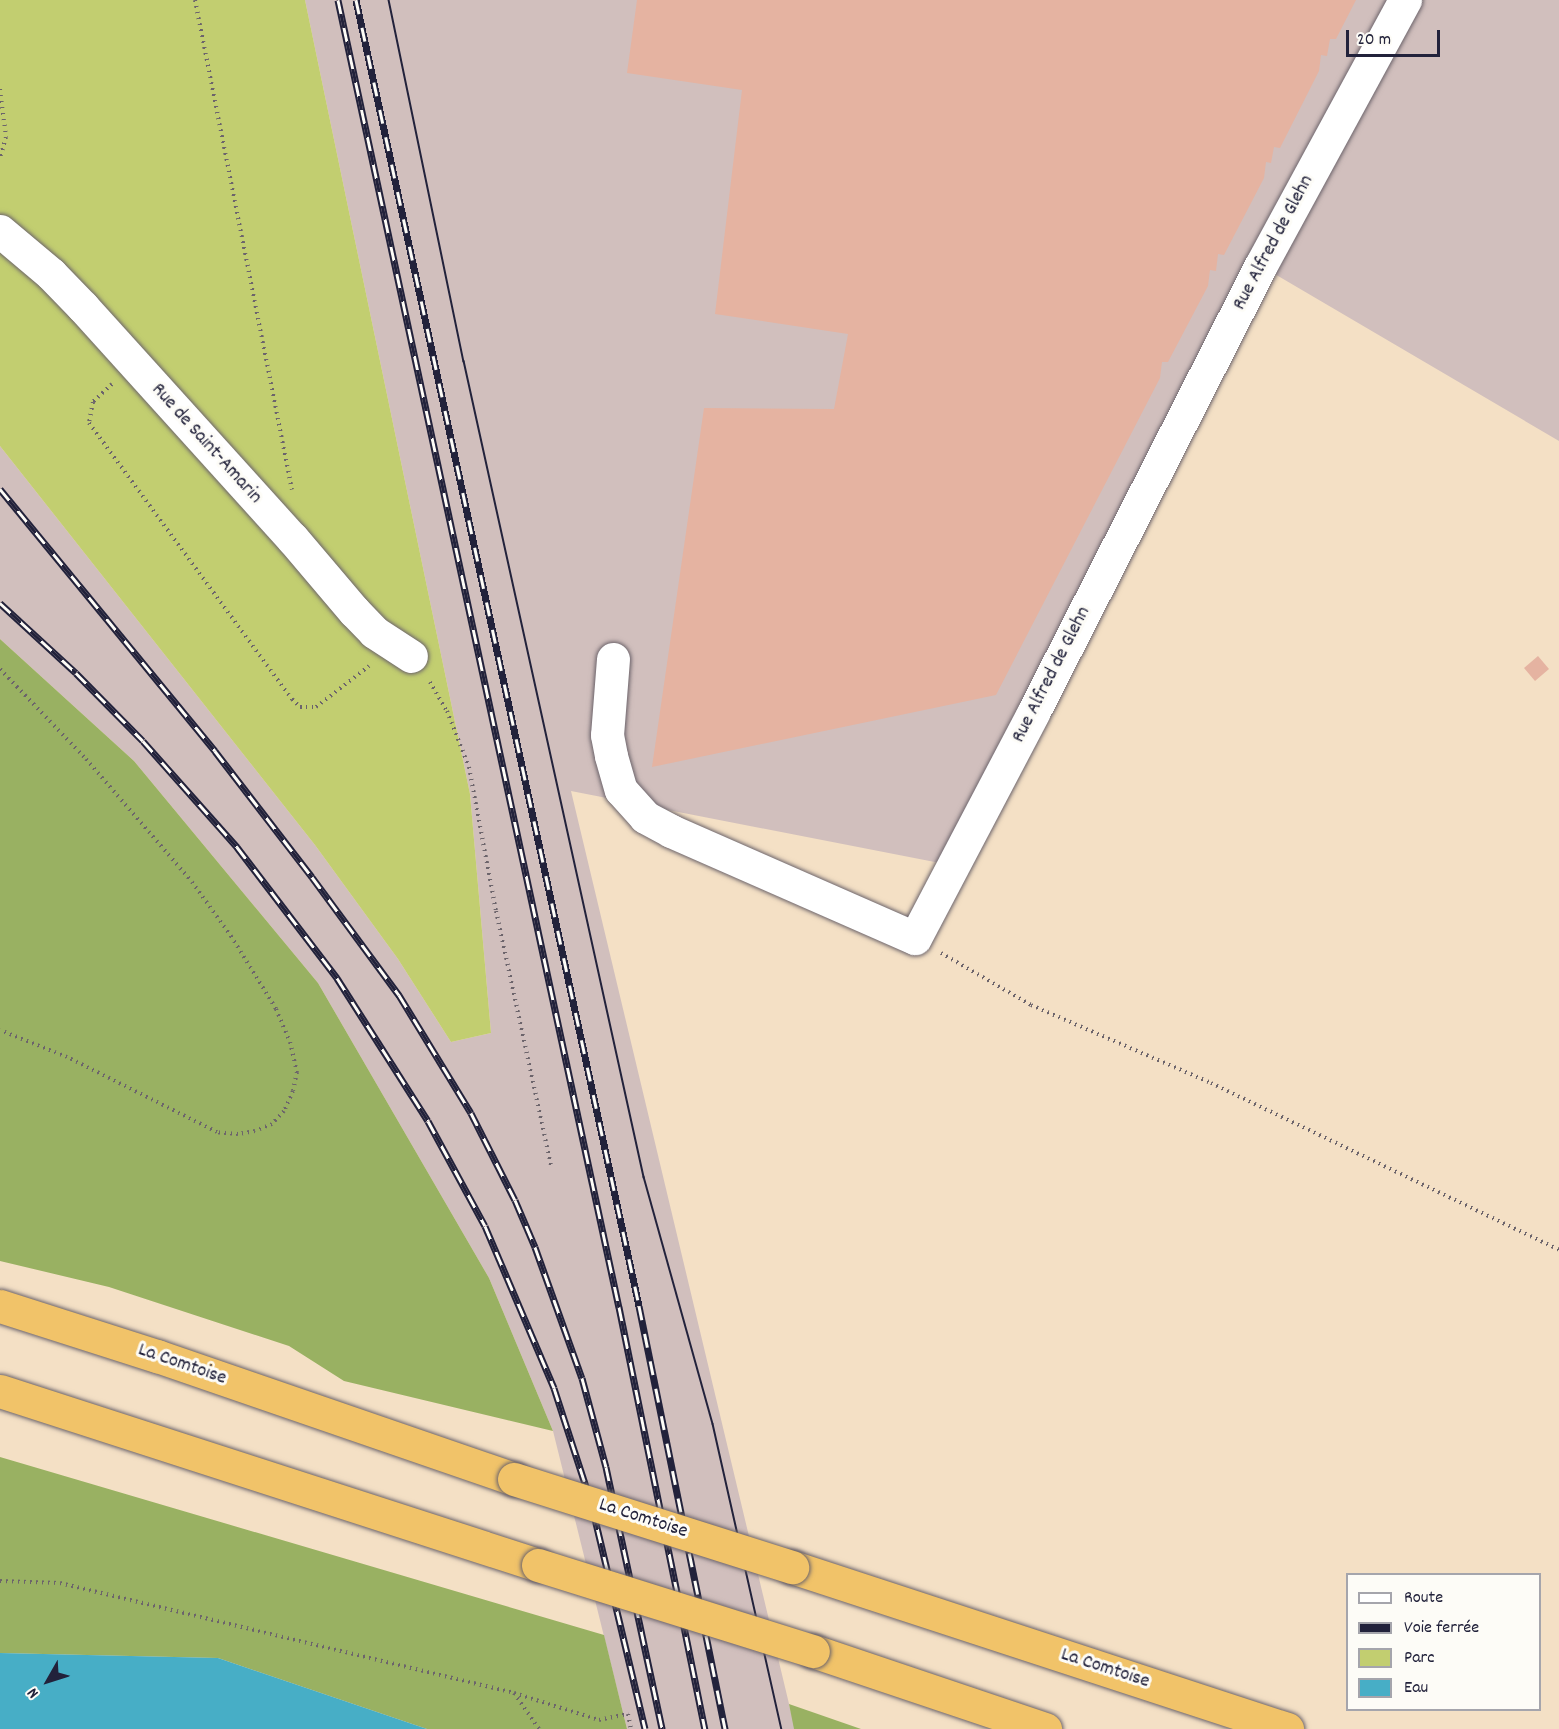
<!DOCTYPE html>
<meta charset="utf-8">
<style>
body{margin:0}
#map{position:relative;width:1559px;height:1729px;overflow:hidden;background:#f4e0c5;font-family:Dekko,sans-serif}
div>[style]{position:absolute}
.industrial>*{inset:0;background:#d1bfbd}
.green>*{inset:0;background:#c2ce70}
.forest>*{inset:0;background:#99b162}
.water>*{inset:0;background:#47aec6}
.building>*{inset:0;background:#e5b3a1}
.path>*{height:4px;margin-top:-2px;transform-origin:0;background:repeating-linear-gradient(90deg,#6c646b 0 1.5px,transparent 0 6px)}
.roads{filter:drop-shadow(0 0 2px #6c646b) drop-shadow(0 0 2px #6c646b)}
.minor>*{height:33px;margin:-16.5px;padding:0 16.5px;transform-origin:16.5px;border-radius:16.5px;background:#fff}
.highway>*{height:33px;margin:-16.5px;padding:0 16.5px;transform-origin:16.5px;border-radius:16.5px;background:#f1c369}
.tram>*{height:1.5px;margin:-0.75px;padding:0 0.75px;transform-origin:0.75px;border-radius:0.75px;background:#22223b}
.rail>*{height:7px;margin-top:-3.5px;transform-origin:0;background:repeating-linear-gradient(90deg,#fdfcf7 0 14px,#22223b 0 28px);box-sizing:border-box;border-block:2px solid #22223b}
.bridges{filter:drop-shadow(0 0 2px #6c646b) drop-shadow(0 0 2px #6c646b)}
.highway-bridge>*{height:33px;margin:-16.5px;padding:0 16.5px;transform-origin:16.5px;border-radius:16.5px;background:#f1c369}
span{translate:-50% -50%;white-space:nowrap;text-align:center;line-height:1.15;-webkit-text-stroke:6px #fdfcf7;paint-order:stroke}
.street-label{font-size:20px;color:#22223b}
.legend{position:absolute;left:1346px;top:1573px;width:195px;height:138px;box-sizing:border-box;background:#fdfcf7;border:2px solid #a5a5ac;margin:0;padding:8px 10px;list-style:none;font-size:18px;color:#22223b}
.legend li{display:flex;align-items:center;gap:12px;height:30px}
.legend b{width:30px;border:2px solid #a5a5ac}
.north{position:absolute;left:18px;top:1651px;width:60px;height:60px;-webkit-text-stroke:4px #fdfcf7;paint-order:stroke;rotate:231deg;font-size:16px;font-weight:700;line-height:24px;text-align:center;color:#22223b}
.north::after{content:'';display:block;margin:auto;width:21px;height:27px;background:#22223b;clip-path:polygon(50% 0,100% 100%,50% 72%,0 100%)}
.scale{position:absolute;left:1346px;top:30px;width:94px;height:27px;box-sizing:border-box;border:3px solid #22223b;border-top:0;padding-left:8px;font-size:18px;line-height:21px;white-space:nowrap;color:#22223b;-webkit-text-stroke:4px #fdfcf7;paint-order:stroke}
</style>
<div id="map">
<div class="industrial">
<i style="clip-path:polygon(305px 0,1559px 0,1559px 441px,1261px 266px,945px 864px,571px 791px,795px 1729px,627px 1729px,553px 1431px,489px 1278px,318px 983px,134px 761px,0 639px,0 446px,315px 845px,398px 959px,451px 1042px,491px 1033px,470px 794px)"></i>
</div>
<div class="green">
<i style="clip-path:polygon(0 0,305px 0,470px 794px,491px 1033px,451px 1042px,398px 959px,315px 845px,0 446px)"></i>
</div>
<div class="forest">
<i style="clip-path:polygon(0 639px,134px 761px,318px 983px,489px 1278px,553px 1431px,344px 1381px,289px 1346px,109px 1287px,0 1261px)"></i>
<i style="clip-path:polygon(0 1457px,604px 1635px,627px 1729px,427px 1729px,218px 1658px,0 1653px)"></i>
<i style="clip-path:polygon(789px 1704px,861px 1729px,794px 1729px)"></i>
</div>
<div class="water">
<i style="clip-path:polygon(0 1653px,218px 1658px,427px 1729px,0 1729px)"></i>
</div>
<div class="building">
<i style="clip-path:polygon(637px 0,1356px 0,1336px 39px,1330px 39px,1327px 56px,1321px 55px,1319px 71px,1280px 148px,1274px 147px,1271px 163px,1266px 162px,1264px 178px,1224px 255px,1218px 254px,1216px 271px,1210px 270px,1208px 286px,1168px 362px,1162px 362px,1160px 378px,996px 695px,652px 767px,704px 408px,834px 409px,848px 334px,715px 314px,742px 90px,627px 73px)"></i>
<i style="clip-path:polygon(1538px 656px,1549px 669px,1535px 681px,1524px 668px)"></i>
</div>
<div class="path">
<i style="left:195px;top:0;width:499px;rotate:78.8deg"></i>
<i style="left:0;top:89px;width:48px;rotate:82.9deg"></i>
<i style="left:6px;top:137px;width:22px;rotate:106deg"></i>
<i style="left:112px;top:384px;width:26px;rotate:137deg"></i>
<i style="left:93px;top:402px;width:21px;rotate:101deg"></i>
<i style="left:89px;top:423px;width:343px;rotate:53.7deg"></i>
<i style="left:292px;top:699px;width:11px;rotate:45deg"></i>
<i style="left:300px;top:707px;width:16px"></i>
<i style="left:316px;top:707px;width:67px;rotate:-37.7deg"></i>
<i style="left:0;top:669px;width:124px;rotate:46.3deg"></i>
<i style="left:86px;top:759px;width:162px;rotate:49.2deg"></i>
<i style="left:192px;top:882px;width:67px;rotate:54.2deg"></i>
<i style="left:231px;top:936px;width:86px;rotate:58.3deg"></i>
<i style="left:276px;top:1009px;width:36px;rotate:67deg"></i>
<i style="left:290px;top:1042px;width:31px;rotate:77deg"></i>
<i style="left:297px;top:1072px;width:19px;rotate:102deg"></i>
<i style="left:293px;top:1091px;width:22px;rotate:114deg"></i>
<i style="left:284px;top:1111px;width:18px;rotate:133deg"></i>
<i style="left:272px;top:1124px;width:18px;rotate:158deg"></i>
<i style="left:255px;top:1131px;width:17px;rotate:170deg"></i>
<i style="left:238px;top:1134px;width:21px;rotate:-175deg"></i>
<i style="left:217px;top:1132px;width:168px;rotate:-153.4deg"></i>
<i style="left:67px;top:1057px;width:72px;rotate:-158.1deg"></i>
<i style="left:430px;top:682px;width:34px;rotate:60deg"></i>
<i style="left:447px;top:711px;width:60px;rotate:68.6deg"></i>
<i style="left:469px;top:767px;width:147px;rotate:79.4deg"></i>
<i style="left:496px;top:911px;width:260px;rotate:77.8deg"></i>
<i style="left:941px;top:953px;width:104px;rotate:30deg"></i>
<i style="left:1031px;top:1005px;width:196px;rotate:23.4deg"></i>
<i style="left:1211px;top:1083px;width:386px;rotate:25.6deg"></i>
<i style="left:0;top:1581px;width:60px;rotate:1.9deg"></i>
<i style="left:60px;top:1583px;width:467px;rotate:13.6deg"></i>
<i style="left:514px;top:1693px;width:89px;rotate:17.6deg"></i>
<i style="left:599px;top:1720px;width:30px;rotate:-12deg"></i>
<i style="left:628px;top:1714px;width:15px;rotate:79deg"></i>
<i style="left:514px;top:1693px;width:44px;rotate:55.2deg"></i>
</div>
<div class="roads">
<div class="minor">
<i style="left:0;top:231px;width:67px;rotate:40.1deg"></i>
<i style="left:51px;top:274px;width:46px;rotate:45.9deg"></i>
<i style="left:83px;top:307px;width:312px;rotate:47.9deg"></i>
<i style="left:292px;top:538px;width:96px;rotate:49.7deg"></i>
<i style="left:354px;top:611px;width:29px;rotate:46deg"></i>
<i style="left:374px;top:632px;width:44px;rotate:33deg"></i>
<i style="left:613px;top:659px;width:76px;rotate:94.5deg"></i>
<i style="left:607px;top:735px;width:21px;rotate:79deg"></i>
<i style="left:611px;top:756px;width:35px;rotate:74deg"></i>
<i style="left:621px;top:790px;width:36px;rotate:48deg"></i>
<i style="left:645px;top:817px;width:30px;rotate:28deg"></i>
<i style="left:671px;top:831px;width:266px;rotate:23.7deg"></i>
<i style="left:915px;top:938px;width:254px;rotate:-62.3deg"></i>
<i style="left:1033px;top:713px;width:503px;rotate:-63.03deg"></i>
<i style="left:1261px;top:265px;width:302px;rotate:-61.5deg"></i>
</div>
<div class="highway">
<i style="left:0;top:1306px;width:165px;rotate:17.7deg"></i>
<i style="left:157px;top:1356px;width:378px;rotate:19deg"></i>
<i style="left:0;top:1391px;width:565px;rotate:17.92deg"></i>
<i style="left:792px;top:1567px;width:521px;rotate:18.12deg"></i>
<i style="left:813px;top:1651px;width:245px;rotate:18.6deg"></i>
</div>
</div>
<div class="tram">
<i style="left:389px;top:0;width:369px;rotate:78.3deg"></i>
<i style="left:464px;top:361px;width:836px;rotate:77.56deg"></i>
<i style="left:644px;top:1177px;width:256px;rotate:74.4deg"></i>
<i style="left:713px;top:1424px;width:313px;rotate:77.3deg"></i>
</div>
<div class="rail">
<i style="left:338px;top:0;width:1337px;rotate:77.87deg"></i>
<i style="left:619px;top:1307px;width:431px;rotate:78.5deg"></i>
<i style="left:356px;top:0;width:1336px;rotate:77.77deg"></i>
<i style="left:639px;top:1306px;width:432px;rotate:78.5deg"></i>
<i style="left:0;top:489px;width:339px;rotate:50.6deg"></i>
<i style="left:215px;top:751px;width:159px;rotate:52.4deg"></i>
<i style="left:312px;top:877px;width:147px;rotate:53.6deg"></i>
<i style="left:399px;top:995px;width:138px;rotate:58.6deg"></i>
<i style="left:471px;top:1113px;width:97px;rotate:63.2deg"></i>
<i style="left:515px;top:1200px;width:51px;rotate:66.9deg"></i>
<i style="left:535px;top:1247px;width:139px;rotate:70.3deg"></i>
<i style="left:582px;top:1378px;width:92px;rotate:74.9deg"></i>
<i style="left:606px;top:1467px;width:268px;rotate:77.9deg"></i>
<i style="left:0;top:603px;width:103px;rotate:42.6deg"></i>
<i style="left:76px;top:673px;width:95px;rotate:45.4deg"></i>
<i style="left:143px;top:741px;width:142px;rotate:48.4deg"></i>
<i style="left:237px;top:847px;width:165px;rotate:52.6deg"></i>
<i style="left:337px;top:978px;width:169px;rotate:57.5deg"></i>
<i style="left:428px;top:1121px;width:119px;rotate:61.5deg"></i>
<i style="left:485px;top:1226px;width:176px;rotate:66.9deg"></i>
<i style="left:554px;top:1388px;width:120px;rotate:72deg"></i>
<i style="left:591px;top:1502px;width:233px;rotate:76.6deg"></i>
</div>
<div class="bridges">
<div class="highway-bridge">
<i style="left:514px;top:1479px;width:292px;rotate:17.6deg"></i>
<i style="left:538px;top:1565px;width:288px;rotate:17.4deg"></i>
</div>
</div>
<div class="street-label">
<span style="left:1274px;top:243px;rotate:-62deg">Rue Alfred de Glehn</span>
<span style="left:206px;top:444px;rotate:48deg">Rue de Saint-Amarin</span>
<span style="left:1052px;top:675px;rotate:-63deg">Rue Alfred de Glehn</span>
<span style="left:182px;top:1365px;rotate:19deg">La Comtoise</span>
<span style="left:643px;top:1519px;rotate:18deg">La Comtoise</span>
<span style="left:1105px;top:1669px;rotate:18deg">La Comtoise</span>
</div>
<ul class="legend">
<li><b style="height:8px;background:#fff"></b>Route</li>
<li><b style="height:8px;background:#22223b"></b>Voie ferrée</li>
<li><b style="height:16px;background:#c2ce70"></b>Parc</li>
<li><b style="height:16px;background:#47aec6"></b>Eau</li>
</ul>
<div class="north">N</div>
<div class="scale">20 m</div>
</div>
